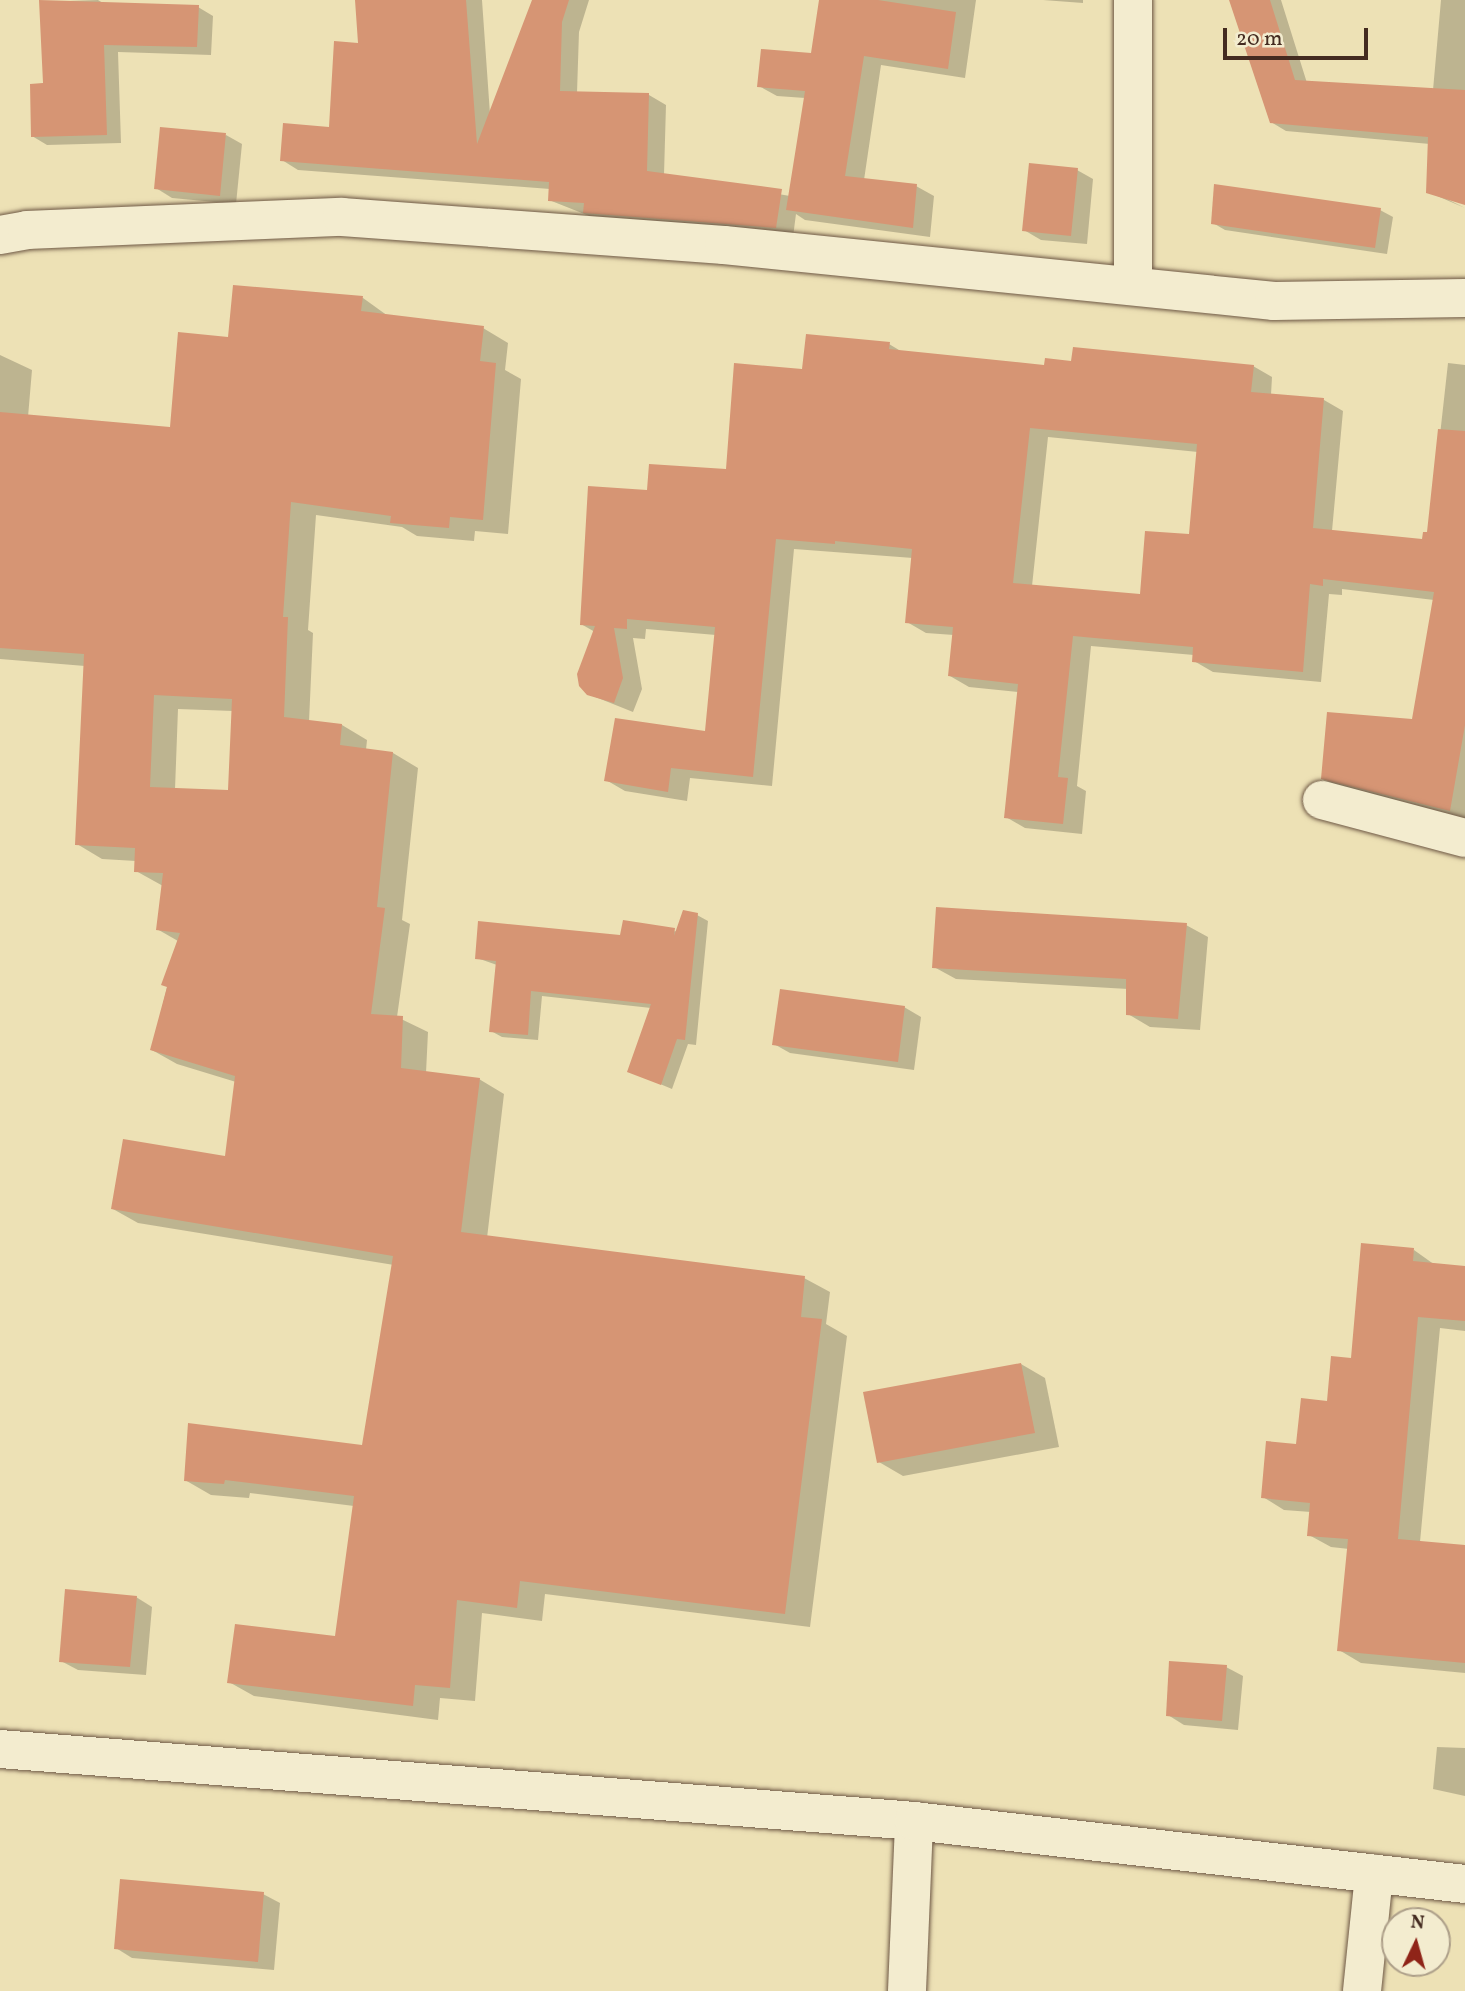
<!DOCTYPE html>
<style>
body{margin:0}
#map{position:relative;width:1465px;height:1991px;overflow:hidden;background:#ede1b5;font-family:Vollkorn,serif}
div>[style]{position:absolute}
.shadow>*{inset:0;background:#0003}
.building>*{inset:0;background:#d69574}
.roads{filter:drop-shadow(0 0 2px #6e5845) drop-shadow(0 0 2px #6e5845)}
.minor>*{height:38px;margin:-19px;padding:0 19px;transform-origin:19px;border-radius:19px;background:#f3eccf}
.tertiary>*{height:38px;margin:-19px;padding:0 19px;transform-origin:19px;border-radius:19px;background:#f3eccf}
span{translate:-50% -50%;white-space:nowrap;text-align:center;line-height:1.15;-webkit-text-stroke:5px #f3eccf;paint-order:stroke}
.north{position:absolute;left:1381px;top:1907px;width:70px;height:70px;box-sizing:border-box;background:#f3eccf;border:2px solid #ad9f89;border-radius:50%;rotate:5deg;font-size:19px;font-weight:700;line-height:28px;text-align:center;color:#442b20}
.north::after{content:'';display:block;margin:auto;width:24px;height:32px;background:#8f2418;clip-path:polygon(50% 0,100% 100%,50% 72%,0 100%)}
.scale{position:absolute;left:1223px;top:28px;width:145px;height:32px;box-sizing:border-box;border:4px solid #442b20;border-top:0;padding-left:9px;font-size:21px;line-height:24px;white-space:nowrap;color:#442b20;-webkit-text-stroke:5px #f3eccf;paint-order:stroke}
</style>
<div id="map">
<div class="shadow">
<i style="clip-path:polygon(98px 0,106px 5px,198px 7px,213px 16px,211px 55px,118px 52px,121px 143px,47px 145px,32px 136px,44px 85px,41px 2px)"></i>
<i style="clip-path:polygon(357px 0,482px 0,490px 114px,534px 0,589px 0,579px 32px,577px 93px,649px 95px,666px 105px,664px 175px,790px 196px,805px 98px,777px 96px,759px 86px,812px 55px,821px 0,976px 0,965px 78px,881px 65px,864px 180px,916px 186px,934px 196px,930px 237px,805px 220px,796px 214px,793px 237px,602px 221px,549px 200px,550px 189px,298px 170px,282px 160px,330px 129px,360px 45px)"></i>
<i style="clip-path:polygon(1043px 0,1083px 0,1083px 3px)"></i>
<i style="clip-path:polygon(1231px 0,1281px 0,1307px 83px,1433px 90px,1441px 0,1465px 0,1465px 203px,1441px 196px,1465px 208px,1428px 192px,1430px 144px,1286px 131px,1271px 122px)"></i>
<i style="clip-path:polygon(226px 135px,242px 144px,236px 204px,172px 198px,156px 188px)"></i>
<i style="clip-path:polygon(1077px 170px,1093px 179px,1087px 244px,1041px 240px,1024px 230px)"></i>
<i style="clip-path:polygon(1380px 210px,1393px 217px,1387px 254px,1225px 230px,1213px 223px)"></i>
<i style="clip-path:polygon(evenodd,234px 287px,363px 298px,388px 316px,483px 328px,508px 343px,505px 370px,521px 379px,508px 534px,475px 531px,474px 541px,417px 536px,402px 527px,316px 515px,308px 630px,313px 633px,309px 722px,342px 725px,367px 740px,366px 750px,393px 753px,418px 768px,402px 920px,410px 924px,397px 1017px,428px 1032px,426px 1073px,479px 1079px,504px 1094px,487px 1238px,804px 1278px,830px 1292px,826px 1324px,847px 1336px,810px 1627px,545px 1594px,542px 1621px,482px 1613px,475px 1701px,440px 1698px,438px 1720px,254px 1696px,229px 1682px,336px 1638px,354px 1506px,250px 1493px,249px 1498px,211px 1495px,185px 1480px,364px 1447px,394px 1265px,138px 1223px,113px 1209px,226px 1158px,236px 1082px,177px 1064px,152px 1050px,178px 941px,157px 929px,163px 886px,136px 871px,136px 861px,102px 859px,77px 844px,85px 666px,0 659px,0 355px,32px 370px,28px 417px,171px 429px,230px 339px,234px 287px,178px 709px,233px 711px,229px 792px,175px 790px,178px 709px)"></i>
<i style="clip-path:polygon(evenodd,889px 344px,904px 353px,1046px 367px,1073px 363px,1253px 366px,1272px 377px,1271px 395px,1324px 400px,1343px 411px,1332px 531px,1424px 541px,1429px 534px,1448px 363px,1465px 365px,1465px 820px,1342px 789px,1323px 778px,1414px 721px,1434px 600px,1342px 589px,1342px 595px,1329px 594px,1321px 682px,1213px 672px,1194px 661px,1194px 655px,1091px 646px,1077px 786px,1086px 791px,1082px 834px,1025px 828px,1006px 817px,1019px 692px,969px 687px,950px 676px,954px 635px,926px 633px,907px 622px,913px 558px,794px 549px,772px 786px,690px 778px,687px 801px,625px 791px,606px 780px,707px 733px,716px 635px,646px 629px,645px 639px,633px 638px,642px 689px,633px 712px,588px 694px,595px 632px,581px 624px,648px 492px,728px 471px,804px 371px,889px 344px,1048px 437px,1198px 452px,1190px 536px,1142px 596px,1032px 586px,1048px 437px)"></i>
<i style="clip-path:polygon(697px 915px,708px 921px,696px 1045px,688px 1044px,672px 1089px,629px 1071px,651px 1008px,542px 996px,538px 1040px,502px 1037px,491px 1031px,497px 965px,477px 958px,677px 931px)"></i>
<i style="clip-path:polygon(1186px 925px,1208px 937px,1200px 1030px,1150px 1027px,1128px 1014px,1128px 989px,956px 979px,934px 967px)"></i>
<i style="clip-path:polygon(904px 1007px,921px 1017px,914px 1070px,790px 1053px,774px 1044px)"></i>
<i style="clip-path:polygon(1414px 1250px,1435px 1265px,1465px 1268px,1465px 1331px,1440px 1328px,1420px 1542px,1465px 1546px,1465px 1673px,1361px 1663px,1339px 1650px,1349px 1549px,1331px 1547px,1309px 1535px,1311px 1512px,1284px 1510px,1263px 1497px,1329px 1403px)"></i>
<i style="clip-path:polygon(1021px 1364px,1045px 1378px,1059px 1447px,903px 1476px,879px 1462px)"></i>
<i style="clip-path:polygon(136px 1597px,152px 1607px,146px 1675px,78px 1670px,61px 1661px)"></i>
<i style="clip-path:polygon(1226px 1667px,1243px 1676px,1238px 1730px,1184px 1725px,1168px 1715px)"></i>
<i style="clip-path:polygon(1437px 1747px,1465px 1748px,1465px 1796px,1433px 1789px)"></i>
<i style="clip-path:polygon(263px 1894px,280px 1903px,274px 1970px,132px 1958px,116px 1948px)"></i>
</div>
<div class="building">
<i style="clip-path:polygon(39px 0,199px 5px,197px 47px,104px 45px,107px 135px,31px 137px,30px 84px,43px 83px)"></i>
<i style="clip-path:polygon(355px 0,466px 0,477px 144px,532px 0,569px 0,562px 22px,560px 91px,649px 93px,647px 171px,782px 189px,776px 228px,583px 213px,584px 203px,548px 201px,549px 182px,280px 161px,283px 123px,329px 127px,334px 41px,358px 43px)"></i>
<i style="clip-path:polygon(819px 0,878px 0,956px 12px,948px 69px,864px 56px,845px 176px,917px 184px,913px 228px,786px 210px,805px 91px,757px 87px,761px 49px,811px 53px)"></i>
<i style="clip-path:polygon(1229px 0,1270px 0,1295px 80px,1465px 90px,1465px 205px,1426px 193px,1428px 137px,1270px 123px)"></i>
<i style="clip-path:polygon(160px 127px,226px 133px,220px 196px,154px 189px)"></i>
<i style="clip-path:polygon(1029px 163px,1078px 168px,1071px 236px,1022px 231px)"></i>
<i style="clip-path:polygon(1214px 184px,1381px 208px,1375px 248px,1211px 224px)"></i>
<i style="clip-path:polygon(evenodd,233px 285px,363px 296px,361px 311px,484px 326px,480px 361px,496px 363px,483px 520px,450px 517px,449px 528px,390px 523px,391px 516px,291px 502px,283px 617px,288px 617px,284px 717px,342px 724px,340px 745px,393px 752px,377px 907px,385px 908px,371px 1014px,403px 1016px,401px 1068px,480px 1078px,461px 1232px,805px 1276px,801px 1317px,822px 1319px,785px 1614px,520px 1581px,517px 1608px,457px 1600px,450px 1688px,415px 1685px,413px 1706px,227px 1683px,235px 1624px,335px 1636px,354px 1496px,225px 1480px,224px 1484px,184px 1481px,188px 1423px,362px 1445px,393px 1256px,111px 1209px,123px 1139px,225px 1156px,235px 1076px,150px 1050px,167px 987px,161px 985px,180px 933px,156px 930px,163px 873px,134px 872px,135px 848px,75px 845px,84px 654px,0 648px,0 412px,170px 427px,178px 332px,228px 337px,233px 285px,154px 695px,232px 699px,228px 790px,150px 787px,154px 695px)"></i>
<i style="clip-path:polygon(evenodd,806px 334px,890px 342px,889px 349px,1044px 365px,1045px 358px,1071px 361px,1073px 347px,1254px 365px,1251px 392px,1324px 398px,1313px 528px,1422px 539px,1423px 532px,1427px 532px,1438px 429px,1465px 431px,1465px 725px,1450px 811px,1321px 779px,1327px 712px,1412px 719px,1434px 592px,1323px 579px,1323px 586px,1310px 584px,1303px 672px,1192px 662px,1193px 647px,1073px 636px,1058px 777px,1068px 778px,1063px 824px,1004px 818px,1018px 684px,948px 676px,953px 627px,905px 623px,912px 549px,835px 541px,835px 544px,776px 539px,753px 777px,671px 768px,668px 792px,604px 781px,615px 718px,705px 731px,715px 627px,627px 619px,627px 629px,614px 628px,623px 678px,614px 703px,587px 695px,579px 686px,577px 674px,595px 626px,580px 625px,588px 486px,647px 490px,649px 464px,726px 469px,734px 363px,802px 369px,806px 334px,1030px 428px,1197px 444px,1189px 534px,1145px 531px,1140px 594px,1013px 583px,1030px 428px)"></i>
<i style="clip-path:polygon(936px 907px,1187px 923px,1178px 1019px,1126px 1015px,1126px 979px,932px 968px)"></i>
<i style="clip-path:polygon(683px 910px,698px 913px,685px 1040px,677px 1039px,661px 1085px,627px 1072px,651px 1004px,531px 991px,528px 1035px,489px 1032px,496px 961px,475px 959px,478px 921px,620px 935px,623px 920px,675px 928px,674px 936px)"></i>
<i style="clip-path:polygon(780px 989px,905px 1006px,898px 1062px,772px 1045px)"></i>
<i style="clip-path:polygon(1361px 1243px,1414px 1248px,1413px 1261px,1465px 1266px,1465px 1321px,1418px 1317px,1398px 1539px,1465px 1545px,1465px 1663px,1337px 1651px,1348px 1539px,1307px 1536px,1310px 1503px,1261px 1498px,1266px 1441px,1296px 1444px,1301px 1398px,1327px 1401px,1331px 1356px,1351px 1358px)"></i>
<i style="clip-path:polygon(1021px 1363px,1035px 1433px,877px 1463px,863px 1392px)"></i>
<i style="clip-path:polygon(65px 1589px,137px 1596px,130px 1667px,59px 1662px)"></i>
<i style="clip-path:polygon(1169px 1661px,1227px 1665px,1222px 1721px,1166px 1716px)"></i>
<i style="clip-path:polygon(120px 1879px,264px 1892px,258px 1962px,114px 1949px)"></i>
</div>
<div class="roads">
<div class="minor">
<i style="left:0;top:235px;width:27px;rotate:-10deg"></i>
<i style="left:27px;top:230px;width:315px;rotate:-2.4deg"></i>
<i style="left:342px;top:217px;width:383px;rotate:4.2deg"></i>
<i style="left:724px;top:245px;width:553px;rotate:5.81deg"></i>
<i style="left:1274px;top:301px;width:191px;rotate:-0.9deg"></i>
<i style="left:1133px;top:285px;width:285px;rotate:-90deg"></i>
<i style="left:1322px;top:800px;width:148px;rotate:14.9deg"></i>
<i style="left:907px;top:1991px;width:170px;rotate:-87.6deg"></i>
<i style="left:1362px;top:1991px;width:118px;rotate:-84.1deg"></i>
</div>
<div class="tertiary">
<i style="left:0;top:1749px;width:917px;rotate:4.5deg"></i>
<i style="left:914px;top:1821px;width:555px;rotate:6.52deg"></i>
</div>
</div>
<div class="north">N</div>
<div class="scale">20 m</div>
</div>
